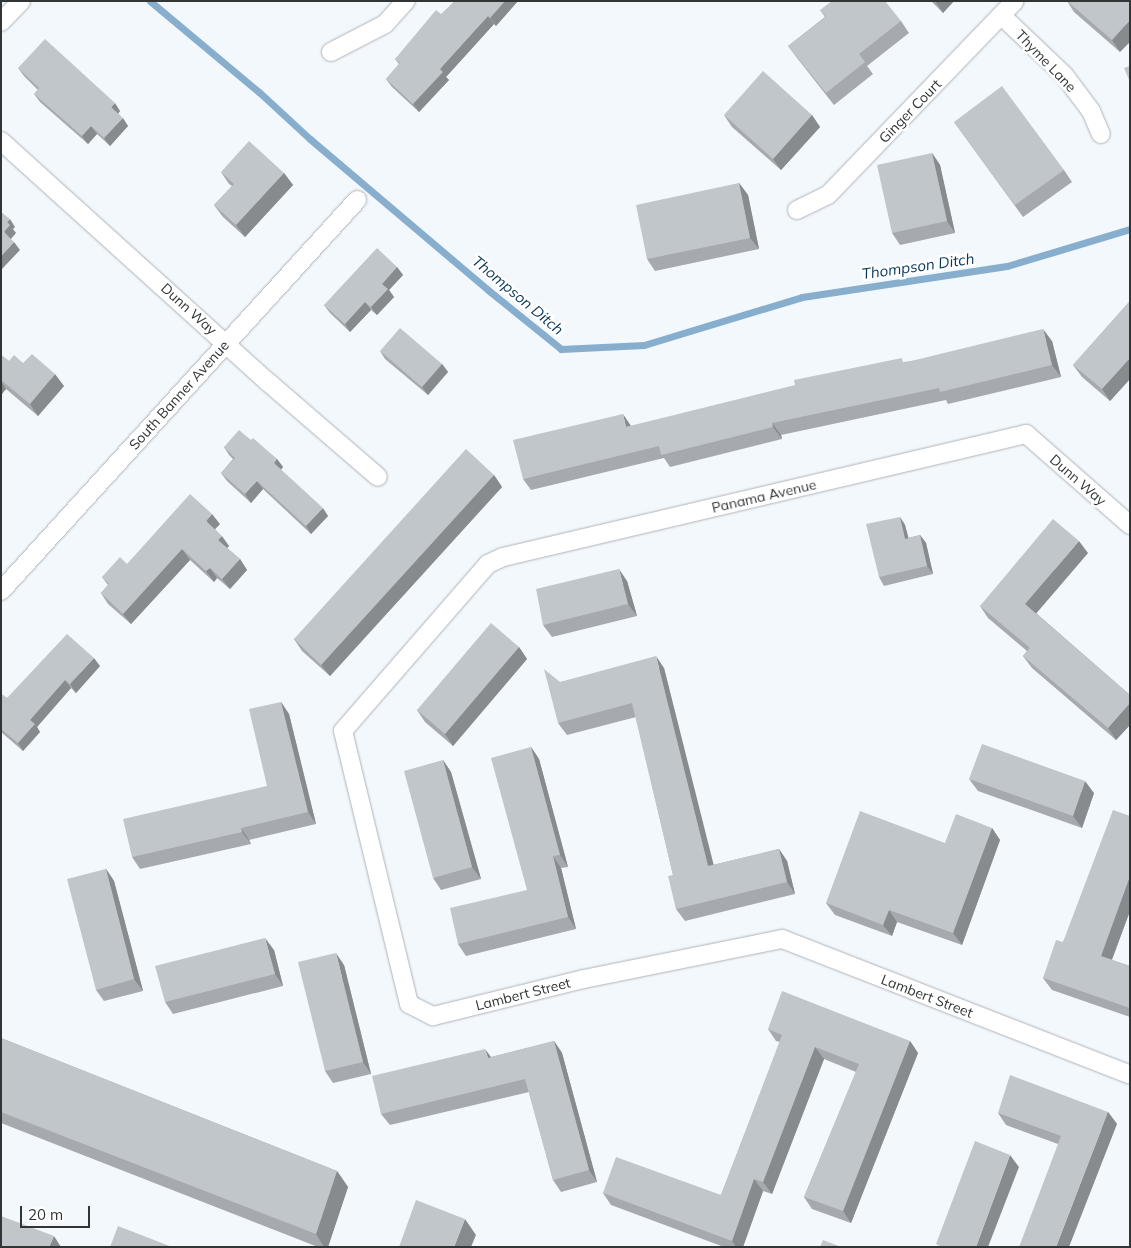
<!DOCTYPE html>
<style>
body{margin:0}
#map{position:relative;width:1131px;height:1248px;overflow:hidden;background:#f3f8fd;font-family:Mulish,sans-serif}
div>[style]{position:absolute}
.stream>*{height:7px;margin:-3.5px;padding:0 3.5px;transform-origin:3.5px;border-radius:3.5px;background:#88aece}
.roads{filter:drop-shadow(0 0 1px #aeb3b8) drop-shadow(0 0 1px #aeb3b8)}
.minor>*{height:18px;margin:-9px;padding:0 9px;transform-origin:9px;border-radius:9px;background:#fff}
.wall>*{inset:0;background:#a6aaaf}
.shaded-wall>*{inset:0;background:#878b8e}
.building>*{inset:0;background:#c1c6cb}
span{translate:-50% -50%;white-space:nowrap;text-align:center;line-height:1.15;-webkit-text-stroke:5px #fff;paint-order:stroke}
.street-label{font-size:14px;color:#323536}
.water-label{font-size:15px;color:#083857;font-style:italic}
.frame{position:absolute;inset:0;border:2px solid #323536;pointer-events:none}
.scale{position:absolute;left:20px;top:1206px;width:70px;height:22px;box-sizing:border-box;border:2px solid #323536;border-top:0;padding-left:6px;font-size:15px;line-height:18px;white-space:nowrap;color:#323536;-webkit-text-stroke:4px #fff;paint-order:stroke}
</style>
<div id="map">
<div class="stream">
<i style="left:150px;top:1px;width:142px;rotate:39.9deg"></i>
<i style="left:259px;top:92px;width:69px;rotate:42.7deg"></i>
<i style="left:310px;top:139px;width:233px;rotate:40.3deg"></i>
<i style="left:488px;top:290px;width:94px;rotate:38.9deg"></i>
<i style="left:561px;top:349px;width:83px;rotate:-2.8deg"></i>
<i style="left:644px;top:345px;width:165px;rotate:-16.9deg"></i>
<i style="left:802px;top:297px;width:207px;rotate:-8.6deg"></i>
<i style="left:1007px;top:266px;width:128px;rotate:-16.7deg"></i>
</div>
<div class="roads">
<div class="minor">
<i style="left:1002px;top:16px;width:86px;rotate:43.6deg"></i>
<i style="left:1064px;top:75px;width:45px;rotate:53.1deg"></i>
<i style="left:1091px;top:111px;width:25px;rotate:67deg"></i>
<i style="left:1px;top:22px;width:29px;rotate:-46deg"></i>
<i style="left:331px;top:52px;width:61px;rotate:-27.4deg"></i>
<i style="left:385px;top:24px;width:31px;rotate:-48deg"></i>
<i style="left:1px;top:141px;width:360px;rotate:42.1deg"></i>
<i style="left:268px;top:382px;width:145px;rotate:40.8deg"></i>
<i style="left:797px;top:210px;width:34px;rotate:-26deg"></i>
<i style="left:828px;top:195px;width:269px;rotate:-46.1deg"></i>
<i style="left:1130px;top:525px;width:138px;rotate:-138.8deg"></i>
<i style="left:1026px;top:434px;width:537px;rotate:166.77deg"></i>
<i style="left:503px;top:557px;width:17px;rotate:155deg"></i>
<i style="left:488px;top:564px;width:221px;rotate:131deg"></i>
<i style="left:343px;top:731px;width:281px;rotate:76.4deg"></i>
<i style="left:409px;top:1004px;width:27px;rotate:27deg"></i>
<i style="left:433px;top:1016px;width:155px;rotate:-13.8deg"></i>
<i style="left:584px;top:979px;width:202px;rotate:-11.4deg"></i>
<i style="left:782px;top:939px;width:374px;rotate:21.3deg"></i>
<i style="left:1px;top:591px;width:529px;rotate:-47.68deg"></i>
</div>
</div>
<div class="wall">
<i style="clip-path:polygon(455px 1px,518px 1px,496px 26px,494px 24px,446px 77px,449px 80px,419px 112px,392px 87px,386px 79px,399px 64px,395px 59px)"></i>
<i style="clip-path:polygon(931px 1px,954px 1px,943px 13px)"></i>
<i style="clip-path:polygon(1067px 1px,1130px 1px,1120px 52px,1074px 12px)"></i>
<i style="clip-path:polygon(820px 10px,901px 21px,909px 33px,867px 66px,873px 74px,834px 105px,797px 58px,788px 46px,825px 17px)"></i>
<i style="clip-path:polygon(18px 68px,120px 111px,118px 113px,128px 126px,110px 146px,97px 134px,88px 144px,40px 102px,34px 94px,38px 90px,24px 76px)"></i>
<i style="clip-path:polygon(724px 115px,812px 115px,820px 127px,781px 170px,732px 127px)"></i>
<i style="clip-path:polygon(954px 122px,1064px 170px,1072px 182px,1023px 217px)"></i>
<i style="clip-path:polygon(932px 153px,940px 165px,955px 233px,900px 245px,892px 233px)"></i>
<i style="clip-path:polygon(221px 172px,284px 173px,293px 185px,245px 237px,223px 217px,214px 205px,232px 186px,229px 184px)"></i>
<i style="clip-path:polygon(739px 183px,748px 195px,759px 249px,655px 271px,647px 259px)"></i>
<i style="clip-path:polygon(397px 267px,403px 275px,389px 290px,394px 297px,377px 315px,371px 310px,350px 332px,330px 313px,324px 305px)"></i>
<i style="clip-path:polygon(1130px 301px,1130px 379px,1110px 401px,1082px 377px,1073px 365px)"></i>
<i style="clip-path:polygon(1052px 341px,1061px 377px,948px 404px,946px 400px,781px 435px,782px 439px,670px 467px,664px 458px,531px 490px,523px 479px,631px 426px,905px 362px)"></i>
<i style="clip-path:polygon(380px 351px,442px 364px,448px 372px,428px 395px,385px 359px)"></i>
<i style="clip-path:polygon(1px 355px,9px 361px,23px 363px,64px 386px,38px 416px,6px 389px,1px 395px)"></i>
<i style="clip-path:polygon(251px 440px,277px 459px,283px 467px,281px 470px,328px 516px,311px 534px,263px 489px,251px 503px,227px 481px,221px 473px,233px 459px,229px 455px,224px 447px)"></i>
<i style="clip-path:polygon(494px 475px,502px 487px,330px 676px,302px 651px,294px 639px)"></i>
<i style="clip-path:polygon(900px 517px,905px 525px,908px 538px,920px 535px,926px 543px,933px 574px,884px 586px,879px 577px)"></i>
<i style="clip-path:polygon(220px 524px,215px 529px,229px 546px,227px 548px,240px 559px,247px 570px,230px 589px,217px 578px,214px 582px,190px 560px,131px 624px,108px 604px,101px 593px,108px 585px,102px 577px,127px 564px)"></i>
<i style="clip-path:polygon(1088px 553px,1036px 613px,1130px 695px,1130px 725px,1116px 740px,1032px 668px,1023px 656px,1027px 651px,988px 618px,980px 606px)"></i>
<i style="clip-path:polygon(627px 581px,637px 616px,552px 637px,543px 625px)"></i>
<i style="clip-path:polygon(519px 647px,527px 659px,453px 746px,425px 722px,417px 710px)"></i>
<i style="clip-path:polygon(100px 666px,76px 693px,71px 688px,37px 727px,40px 732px,23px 751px,1px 732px,1px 694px,7px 698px)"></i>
<i style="clip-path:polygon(664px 668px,713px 865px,779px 849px,787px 861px,795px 894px,685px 921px,676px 909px,673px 875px,636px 717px,567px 735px,558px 723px,560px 682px)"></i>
<i style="clip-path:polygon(281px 702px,289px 714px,316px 824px,249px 840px,251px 844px,140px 869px,132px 857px,267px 786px)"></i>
<i style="clip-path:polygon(531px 747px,539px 759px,568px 867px,561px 868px,576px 929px,466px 956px,458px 944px,527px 890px)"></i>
<i style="clip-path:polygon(443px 760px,451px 772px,481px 879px,441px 890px,433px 878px)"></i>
<i style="clip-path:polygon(969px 779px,1094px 793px,1082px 828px,978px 791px)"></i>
<i style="clip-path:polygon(1130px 816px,1130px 911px,1112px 960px,1130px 966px,1130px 1017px,1052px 990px,1043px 978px,1063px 942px)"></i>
<i style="clip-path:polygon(992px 828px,1000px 840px,962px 945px,897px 922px,892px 936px,835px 915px,826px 903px,945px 843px)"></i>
<i style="clip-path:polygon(106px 869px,114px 881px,143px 991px,104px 1001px,96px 990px)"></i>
<i style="clip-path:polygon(274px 950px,283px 986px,173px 1014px,165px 1002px)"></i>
<i style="clip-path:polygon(344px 965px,371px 1074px,333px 1083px,325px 1071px)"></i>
<i style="clip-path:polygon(768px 1029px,910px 1041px,918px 1053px,851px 1223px,812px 1209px,804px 1197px,856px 1072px,824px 1059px,772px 1194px,763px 1191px,743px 1247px,724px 1247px,611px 1205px,603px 1193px,721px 1195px,780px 1042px,776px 1041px)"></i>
<i style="clip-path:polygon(1px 1038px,337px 1171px,348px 1187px,328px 1247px,318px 1247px,1px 1123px)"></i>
<i style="clip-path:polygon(554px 1041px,562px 1053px,597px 1182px,561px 1192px,553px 1180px,529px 1092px,390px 1125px,381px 1114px,491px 1057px)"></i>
<i style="clip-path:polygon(1108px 1112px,1117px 1124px,1058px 1144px,1006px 1125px,998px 1113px)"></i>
</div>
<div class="shaded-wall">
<i style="clip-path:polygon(505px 1px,518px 1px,496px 26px,490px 18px)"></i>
<i style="clip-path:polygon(935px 1px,954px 1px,943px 13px)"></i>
<i style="clip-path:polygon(488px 16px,494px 24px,446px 77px,449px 80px,419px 112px,413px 104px,440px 69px)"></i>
<i style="clip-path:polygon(1130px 20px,1130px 42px,1120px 52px,1112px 40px)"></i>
<i style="clip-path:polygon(115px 103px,120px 111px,117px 115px,111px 107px)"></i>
<i style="clip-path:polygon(812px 115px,820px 127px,781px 170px,773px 159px)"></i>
<i style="clip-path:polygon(123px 118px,128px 126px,110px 146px,104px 138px)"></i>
<i style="clip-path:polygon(91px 126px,97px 134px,88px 144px,82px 136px)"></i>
<i style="clip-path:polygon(932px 153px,940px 165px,955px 233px,947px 221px)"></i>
<i style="clip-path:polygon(284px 173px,293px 185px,245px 237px,236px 225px)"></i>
<i style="clip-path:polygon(739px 183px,748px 195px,759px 249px,750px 238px)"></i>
<i style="clip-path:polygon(10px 219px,15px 227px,13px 229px,16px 233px,10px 240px,4px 232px,7px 222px)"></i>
<i style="clip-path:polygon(14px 242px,20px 250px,1px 270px,1px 256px)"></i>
<i style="clip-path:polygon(397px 267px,403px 275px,389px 290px,394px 297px,377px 315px,371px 307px,382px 284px)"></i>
<i style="clip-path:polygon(365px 302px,371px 310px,350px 332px,345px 324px)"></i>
<i style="clip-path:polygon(1043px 329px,1052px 341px,1061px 377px,1052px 365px)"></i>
<i style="clip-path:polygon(1130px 358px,1130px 379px,1110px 401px,1102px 389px)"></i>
<i style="clip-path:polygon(442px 364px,448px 372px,428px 395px,422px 387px)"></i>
<i style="clip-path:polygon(55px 374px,64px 386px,38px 416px,30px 404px)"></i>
<i style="clip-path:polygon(1px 381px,6px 389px,1px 395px)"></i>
<i style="clip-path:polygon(623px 414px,631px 426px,626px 427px)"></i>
<i style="clip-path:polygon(772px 423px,781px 435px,782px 439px,773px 427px)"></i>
<i style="clip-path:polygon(277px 459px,283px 467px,279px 471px,274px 463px)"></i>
<i style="clip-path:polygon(494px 475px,502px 487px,330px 676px,321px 665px)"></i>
<i style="clip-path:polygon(257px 481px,263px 489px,251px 503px,245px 494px)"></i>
<i style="clip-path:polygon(323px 508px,328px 516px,311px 534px,306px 526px)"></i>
<i style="clip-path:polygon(212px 514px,220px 524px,213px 531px,206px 521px)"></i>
<i style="clip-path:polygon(900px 517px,905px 525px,911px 547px,905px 539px)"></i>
<i style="clip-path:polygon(920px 535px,926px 543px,933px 574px,927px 566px)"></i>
<i style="clip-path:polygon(222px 536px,229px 546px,225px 550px,218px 540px)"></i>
<i style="clip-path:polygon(1079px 541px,1088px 553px,1034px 616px,1025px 604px)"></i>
<i style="clip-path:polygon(182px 549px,190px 560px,131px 624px,123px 614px)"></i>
<i style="clip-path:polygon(240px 559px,247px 570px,230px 589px,222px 579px)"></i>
<i style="clip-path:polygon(210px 568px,217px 578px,214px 582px,206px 571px)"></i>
<i style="clip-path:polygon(619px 569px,627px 581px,637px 616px,628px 604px)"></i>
<i style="clip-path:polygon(519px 647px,527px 659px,453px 746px,445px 734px)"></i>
<i style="clip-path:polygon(656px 656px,664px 668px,717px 878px,708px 866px)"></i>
<i style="clip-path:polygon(94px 658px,100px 666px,76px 693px,70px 684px)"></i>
<i style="clip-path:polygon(65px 680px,71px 688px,37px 727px,40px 732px,23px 751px,18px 743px,30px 720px)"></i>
<i style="clip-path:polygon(281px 702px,289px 714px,316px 824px,308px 812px)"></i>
<i style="clip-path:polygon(1130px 703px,1130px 725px,1116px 740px,1108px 728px)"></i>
<i style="clip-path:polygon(531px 747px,539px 759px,568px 867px,560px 855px)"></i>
<i style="clip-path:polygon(443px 760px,451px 772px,481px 879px,472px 867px)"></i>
<i style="clip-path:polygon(1085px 781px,1094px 793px,1082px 828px,1073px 816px)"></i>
<i style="clip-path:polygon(241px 828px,249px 840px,251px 844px,242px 832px)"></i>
<i style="clip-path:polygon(992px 828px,1000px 840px,962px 945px,953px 933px)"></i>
<i style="clip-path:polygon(779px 849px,787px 861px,795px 894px,787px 882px)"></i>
<i style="clip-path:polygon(553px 856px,561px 868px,576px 929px,568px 917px)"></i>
<i style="clip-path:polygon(106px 869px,114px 881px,143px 991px,134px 979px)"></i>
<i style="clip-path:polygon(1130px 876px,1130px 911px,1109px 967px,1101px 956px)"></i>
<i style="clip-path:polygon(889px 910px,897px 922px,892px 936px,883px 925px)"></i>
<i style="clip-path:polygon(265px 938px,274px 950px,283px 986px,275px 974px)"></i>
<i style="clip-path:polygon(336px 953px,344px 965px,371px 1074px,363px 1062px)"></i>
<i style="clip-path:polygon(554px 1041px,562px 1053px,597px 1182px,589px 1170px)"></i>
<i style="clip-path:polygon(910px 1041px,918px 1053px,851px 1223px,843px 1211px)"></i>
<i style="clip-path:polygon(815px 1047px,824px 1059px,772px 1194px,763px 1182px)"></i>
<i style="clip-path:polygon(485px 1049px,494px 1061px,488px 1058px)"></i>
<i style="clip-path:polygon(1108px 1112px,1117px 1124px,1069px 1247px,1056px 1247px)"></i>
<i style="clip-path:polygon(1010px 1155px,1019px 1167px,988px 1247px,976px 1247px)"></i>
<i style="clip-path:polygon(337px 1171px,348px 1187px,328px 1247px,324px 1247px,316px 1234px)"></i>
<i style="clip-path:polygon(754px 1179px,763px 1191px,743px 1247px,736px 1247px,732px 1241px)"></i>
<i style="clip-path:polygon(465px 1219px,476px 1235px,471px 1247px,454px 1247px)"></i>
<i style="clip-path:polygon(54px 1236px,61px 1247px,49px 1247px)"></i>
</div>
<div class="building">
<i style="clip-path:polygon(455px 1px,505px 1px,490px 18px,488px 16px,440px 69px,443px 72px,413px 104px,386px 79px,400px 63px,395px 59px,436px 10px,441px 14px)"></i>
<i style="clip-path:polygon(832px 1px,885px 1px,901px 21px,859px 54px,865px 62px,826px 93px,788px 46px,826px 17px,820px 10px)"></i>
<i style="clip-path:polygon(1067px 1px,1130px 1px,1130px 20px,1112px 40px)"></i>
<i style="clip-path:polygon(45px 39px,115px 103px,111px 107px,123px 118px,104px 138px,91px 126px,82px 136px,34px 94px,39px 88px,18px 68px)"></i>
<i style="clip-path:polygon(1130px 66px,1130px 82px,1124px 68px)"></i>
<i style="clip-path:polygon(763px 71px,812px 115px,773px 159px,724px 115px)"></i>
<i style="clip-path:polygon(1002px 86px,1064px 170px,1015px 205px,954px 122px)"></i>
<i style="clip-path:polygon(249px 141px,284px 173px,236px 225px,214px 205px,234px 184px,221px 172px)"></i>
<i style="clip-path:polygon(932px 153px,947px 221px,892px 233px,877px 165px)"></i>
<i style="clip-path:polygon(739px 183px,750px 238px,647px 259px,636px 205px)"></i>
<i style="clip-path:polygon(1px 212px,10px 219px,7px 222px,10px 225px,4px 232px,14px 242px,1px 256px)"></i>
<i style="clip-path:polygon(377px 248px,397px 267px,382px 284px,388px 289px,371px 307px,365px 302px,345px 324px,324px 305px)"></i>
<i style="clip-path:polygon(1130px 301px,1130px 358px,1102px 389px,1073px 365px)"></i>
<i style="clip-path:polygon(400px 328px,442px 364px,422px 387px,380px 351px)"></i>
<i style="clip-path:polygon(1043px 329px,1052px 365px,940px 392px,939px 388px,772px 423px,773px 427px,661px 455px,659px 446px,523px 479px,513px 440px,623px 414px,626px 427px,795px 385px,794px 380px,902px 358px,903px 363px)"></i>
<i style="clip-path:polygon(32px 354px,55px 374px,30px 404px,1px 380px,1px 355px,9px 361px,14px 355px,23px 363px)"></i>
<i style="clip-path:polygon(239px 430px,251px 440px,253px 438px,277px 459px,274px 463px,323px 508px,306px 526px,257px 481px,245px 494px,221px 473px,235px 458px,224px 447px)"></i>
<i style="clip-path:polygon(466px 449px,494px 475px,321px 665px,294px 639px)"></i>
<i style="clip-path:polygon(190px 494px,212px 514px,206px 521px,222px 536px,218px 540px,240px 559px,222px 579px,210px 568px,206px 571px,182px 549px,123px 614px,101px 593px,109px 584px,102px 577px,120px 557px,127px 564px)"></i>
<i style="clip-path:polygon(900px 517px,905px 539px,920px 535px,927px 566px,879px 577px,866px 524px)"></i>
<i style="clip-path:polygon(1053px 519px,1079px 541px,1025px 604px,1130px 695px,1130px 703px,1108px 728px,1023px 656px,1030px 648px,980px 606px)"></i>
<i style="clip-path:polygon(619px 569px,628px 604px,543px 625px,536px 589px)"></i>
<i style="clip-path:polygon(491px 623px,519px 647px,445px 734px,417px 710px)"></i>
<i style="clip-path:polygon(67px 634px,94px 658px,70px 684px,65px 680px,30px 720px,35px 724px,18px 743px,1px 729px,1px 694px,7px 698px)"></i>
<i style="clip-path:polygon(656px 656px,708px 866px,779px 849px,787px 882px,676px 909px,668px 876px,673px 875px,632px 703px,558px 723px,544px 669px,560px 682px)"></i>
<i style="clip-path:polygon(281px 702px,308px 812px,241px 828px,242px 832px,132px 857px,123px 819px,267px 786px,249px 709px)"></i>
<i style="clip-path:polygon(982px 744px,1085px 781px,1073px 816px,969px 779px)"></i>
<i style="clip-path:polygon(531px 747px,560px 855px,553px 856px,568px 917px,458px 944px,450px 908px,527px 890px,491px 758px)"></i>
<i style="clip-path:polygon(443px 760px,472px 867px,433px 878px,404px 771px)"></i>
<i style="clip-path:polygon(1113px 810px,1130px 816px,1130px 876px,1101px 956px,1130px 966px,1130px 1008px,1043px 978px,1056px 940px,1063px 942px)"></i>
<i style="clip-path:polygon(860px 811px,945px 843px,956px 814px,992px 828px,953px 933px,889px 910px,883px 925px,826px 903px)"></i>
<i style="clip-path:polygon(106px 869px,134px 979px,96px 990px,67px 879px)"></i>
<i style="clip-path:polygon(265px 938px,275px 974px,165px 1002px,155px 966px)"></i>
<i style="clip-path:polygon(336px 953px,363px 1062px,325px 1071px,298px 962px)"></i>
<i style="clip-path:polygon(782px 991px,910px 1041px,843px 1211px,804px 1197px,859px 1064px,815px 1047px,763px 1182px,754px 1179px,732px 1241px,603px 1193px,616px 1157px,721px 1195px,782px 1035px,768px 1029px)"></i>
<i style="clip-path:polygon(1px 1038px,337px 1171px,316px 1234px,1px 1112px)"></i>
<i style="clip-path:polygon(554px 1041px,589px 1170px,553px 1180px,525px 1079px,381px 1114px,372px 1076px,485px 1049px,488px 1058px)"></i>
<i style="clip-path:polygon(1010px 1075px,1108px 1112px,1056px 1247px,1019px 1247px,1061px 1136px,998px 1113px)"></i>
<i style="clip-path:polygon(975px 1141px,1010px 1155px,976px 1247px,942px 1247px,936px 1244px)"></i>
<i style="clip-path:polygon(416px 1200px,465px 1219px,454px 1247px,399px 1247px)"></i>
<i style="clip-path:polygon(1px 1216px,54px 1236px,49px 1247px,1px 1247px)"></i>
<i style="clip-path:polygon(118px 1226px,172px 1247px,110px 1247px)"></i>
<i style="clip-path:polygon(823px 1240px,841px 1247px,820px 1247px)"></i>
</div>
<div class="street-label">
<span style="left:1046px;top:61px;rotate:46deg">Thyme Lane</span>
<span style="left:910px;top:111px;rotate:-46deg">Ginger Court</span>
<span style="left:189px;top:309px;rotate:42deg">Dunn Way</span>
<span style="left:179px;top:395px;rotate:-48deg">South Banner Avenue</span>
<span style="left:1078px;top:480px;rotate:41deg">Dunn Way</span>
<span style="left:764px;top:496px;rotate:-13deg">Panama Avenue</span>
<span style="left:523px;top:994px;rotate:-14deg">Lambert Street</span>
<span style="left:927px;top:996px;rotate:21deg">Lambert Street</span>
</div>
<div class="water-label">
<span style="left:918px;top:266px;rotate:-8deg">Thompson Ditch</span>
<span style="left:518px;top:295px;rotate:40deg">Thompson Ditch</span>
</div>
<div class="frame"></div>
<div class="scale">20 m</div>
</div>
